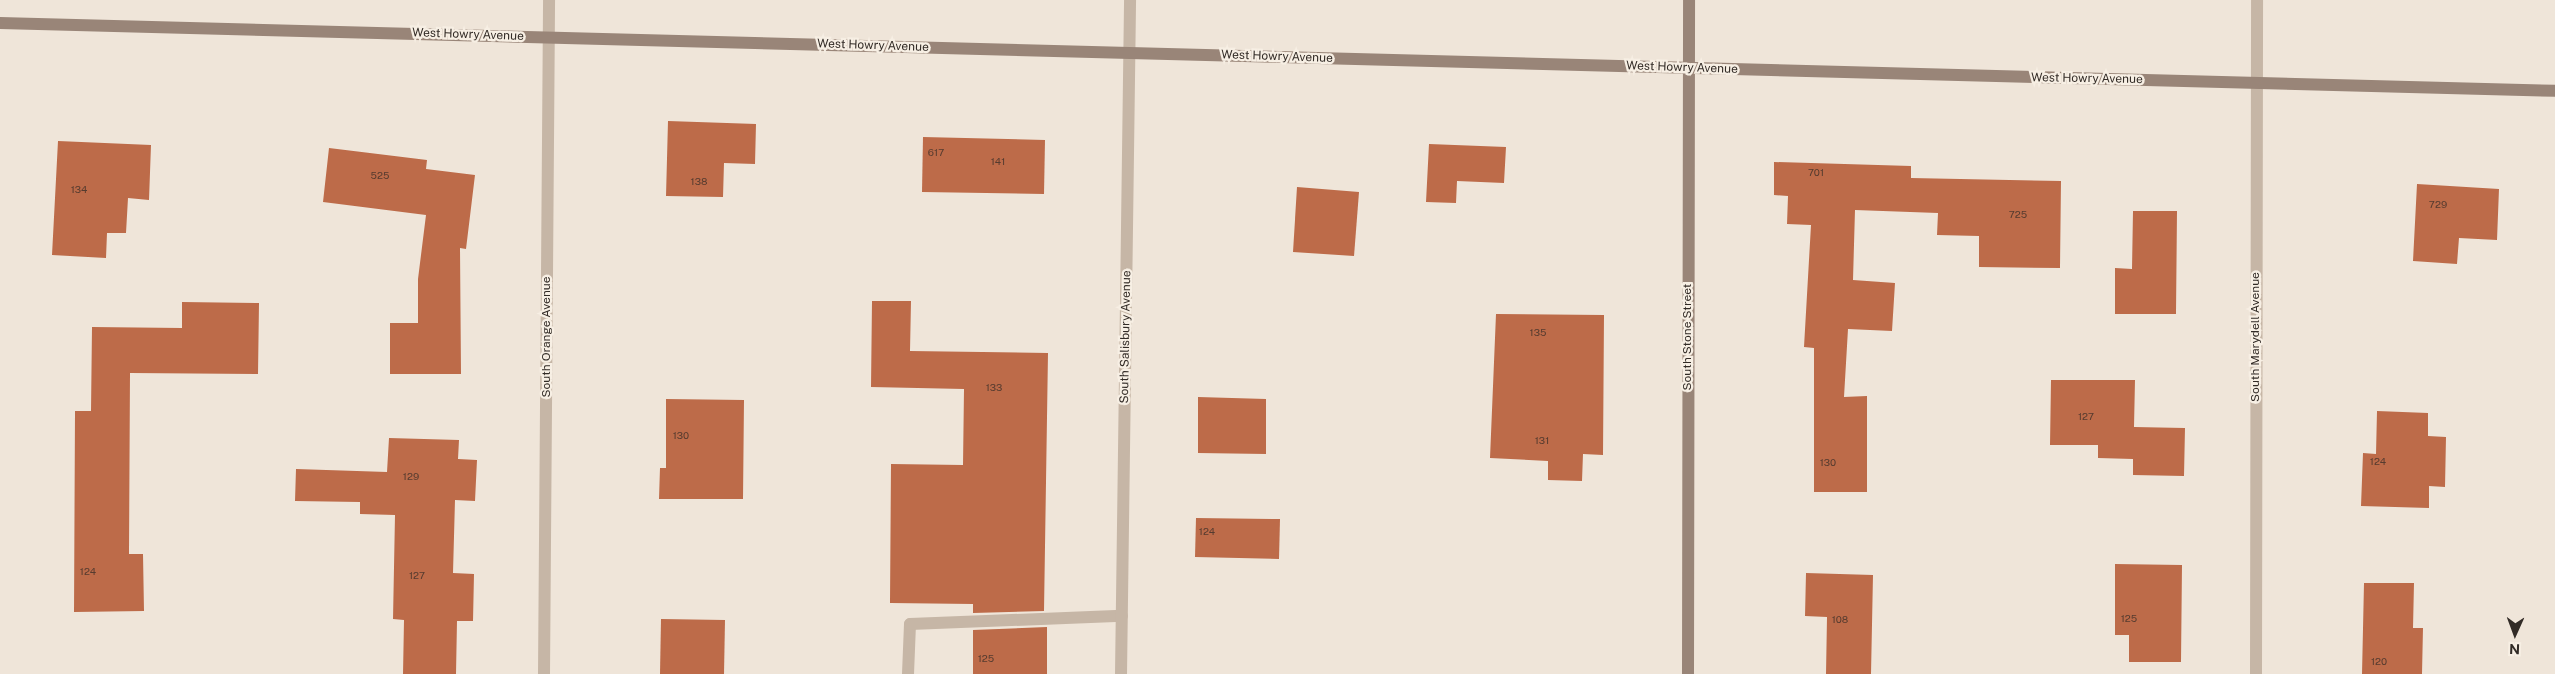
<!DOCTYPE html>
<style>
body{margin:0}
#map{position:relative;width:2555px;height:674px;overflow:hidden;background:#efe5d9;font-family:"Public Sans",sans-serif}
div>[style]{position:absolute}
.building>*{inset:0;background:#bd6b49}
.lane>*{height:12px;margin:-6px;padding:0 6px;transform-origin:6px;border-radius:6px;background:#c6b6a6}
.street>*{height:12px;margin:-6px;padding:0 6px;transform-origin:6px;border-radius:6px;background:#c6b6a6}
.secondary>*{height:12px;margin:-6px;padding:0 6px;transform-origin:6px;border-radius:6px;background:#998578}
span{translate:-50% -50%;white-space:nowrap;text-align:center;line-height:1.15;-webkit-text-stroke:4.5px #f7efe4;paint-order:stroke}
.number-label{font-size:10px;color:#553b2f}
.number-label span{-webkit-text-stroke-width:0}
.street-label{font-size:12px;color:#322b26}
.north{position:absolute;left:2490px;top:609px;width:50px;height:50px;-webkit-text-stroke:4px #f7efe4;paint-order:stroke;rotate:182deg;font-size:14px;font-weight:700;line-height:20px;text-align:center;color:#322b26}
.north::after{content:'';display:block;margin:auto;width:18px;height:22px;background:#322b26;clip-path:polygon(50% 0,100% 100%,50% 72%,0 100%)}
</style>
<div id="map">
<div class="building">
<i style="clip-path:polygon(668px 121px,756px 124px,755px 164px,724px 163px,723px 197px,666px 196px)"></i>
<i style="clip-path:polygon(923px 137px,1045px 140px,1044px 194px,922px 192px)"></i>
<i style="clip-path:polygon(58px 141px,151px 145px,149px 200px,128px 198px,126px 233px,107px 233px,106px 258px,52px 255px)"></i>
<i style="clip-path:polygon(1429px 144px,1506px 147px,1504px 183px,1457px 181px,1456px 203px,1426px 202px)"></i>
<i style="clip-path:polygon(329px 148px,427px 160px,426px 169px,475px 175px,466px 249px,460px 248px,461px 374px,390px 374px,390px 323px,418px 323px,418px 279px,426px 215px,323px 202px)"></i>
<i style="clip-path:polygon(1774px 162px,1911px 166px,1911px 178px,2061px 181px,2060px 268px,1979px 267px,1979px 236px,1937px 235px,1938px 213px,1855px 210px,1853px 280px,1895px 283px,1892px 331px,1848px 329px,1844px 397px,1867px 396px,1867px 492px,1814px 492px,1814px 348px,1804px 347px,1811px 225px,1787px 224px,1788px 196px,1774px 195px)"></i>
<i style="clip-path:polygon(2417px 184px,2499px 189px,2497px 240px,2459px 238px,2457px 264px,2413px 261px)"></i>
<i style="clip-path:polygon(1297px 187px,1359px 192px,1354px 256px,1293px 252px)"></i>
<i style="clip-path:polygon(2133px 211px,2177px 211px,2176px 314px,2115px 314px,2115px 268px,2132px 269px)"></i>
<i style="clip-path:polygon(872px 301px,911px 301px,910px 351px,1048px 353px,1044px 611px,973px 613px,973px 604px,890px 603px,891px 464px,963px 465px,964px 389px,871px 387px)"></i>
<i style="clip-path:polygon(182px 302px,259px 303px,258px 374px,130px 373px,129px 554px,143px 554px,144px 611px,74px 612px,75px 411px,91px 411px,92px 327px,182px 328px)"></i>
<i style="clip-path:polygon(1496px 314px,1604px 315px,1603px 455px,1583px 454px,1582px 481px,1548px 480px,1548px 461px,1490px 458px)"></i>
<i style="clip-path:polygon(2051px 380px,2135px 380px,2134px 427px,2185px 428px,2184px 476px,2133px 475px,2133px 459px,2098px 458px,2098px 445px,2050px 445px)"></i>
<i style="clip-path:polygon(1198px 397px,1266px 399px,1266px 454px,1198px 453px)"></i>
<i style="clip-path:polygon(666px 399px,744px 400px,743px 499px,659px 499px,660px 468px,666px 468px)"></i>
<i style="clip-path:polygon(2377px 411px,2428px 413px,2428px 436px,2446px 437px,2445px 487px,2429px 486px,2429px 508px,2361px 506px,2363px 453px,2376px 454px)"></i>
<i style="clip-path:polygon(389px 438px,459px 440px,458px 459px,477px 460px,475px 501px,455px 500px,453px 573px,474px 574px,473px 621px,457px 621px,456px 674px,403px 674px,404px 620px,393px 619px,395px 515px,360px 514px,360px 502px,295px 501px,296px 469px,387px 472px)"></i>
<i style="clip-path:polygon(1196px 518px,1280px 519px,1279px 559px,1195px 557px)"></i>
<i style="clip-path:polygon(2115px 564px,2182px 565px,2181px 662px,2129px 662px,2129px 635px,2115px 635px)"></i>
<i style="clip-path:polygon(1806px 573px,1873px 575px,1871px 674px,1826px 674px,1827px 617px,1805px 616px)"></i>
<i style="clip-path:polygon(2364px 583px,2414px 583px,2413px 628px,2423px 628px,2422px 674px,2362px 674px)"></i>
<i style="clip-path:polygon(661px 619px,725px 620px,724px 674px,660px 674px)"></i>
<i style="clip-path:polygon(1047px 627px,1047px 674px,973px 674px,973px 630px)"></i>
</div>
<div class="lane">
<i style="left:908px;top:674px;width:50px;rotate:-87.7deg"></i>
<i style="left:910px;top:624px;width:212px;rotate:-2.2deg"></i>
</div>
<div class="street">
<i style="left:544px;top:674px;width:674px;rotate:-89.57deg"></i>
<i style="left:1121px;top:674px;width:674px;rotate:-89.23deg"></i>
<i style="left:2256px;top:674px;width:674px;rotate:-89.91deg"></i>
</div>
<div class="secondary">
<i style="left:0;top:23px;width:2556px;rotate:1.52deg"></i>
<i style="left:1688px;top:674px;width:674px;rotate:-89.91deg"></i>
</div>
<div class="number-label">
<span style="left:936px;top:153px">617</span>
<span style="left:998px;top:162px">141</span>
<span style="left:1816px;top:173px">701</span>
<span style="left:380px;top:176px">525</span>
<span style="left:699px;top:182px">138</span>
<span style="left:79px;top:190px">134</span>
<span style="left:2438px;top:205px">729</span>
<span style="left:2018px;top:215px">725</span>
<span style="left:1538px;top:333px">135</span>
<span style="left:994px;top:388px">133</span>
<span style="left:2086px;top:417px">127</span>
<span style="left:681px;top:436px">130</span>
<span style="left:1542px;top:441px">131</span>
<span style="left:2378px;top:462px">124</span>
<span style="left:1828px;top:463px">130</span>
<span style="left:411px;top:477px">129</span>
<span style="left:1207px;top:532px">124</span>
<span style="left:88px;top:572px">124</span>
<span style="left:417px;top:576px">127</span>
<span style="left:2129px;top:619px">125</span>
<span style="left:1840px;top:620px">108</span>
<span style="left:986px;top:659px">125</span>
<span style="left:2379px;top:662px">120</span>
</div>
<div class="street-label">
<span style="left:468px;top:35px;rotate:2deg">West Howry Avenue</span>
<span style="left:873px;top:46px;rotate:2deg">West Howry Avenue</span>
<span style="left:1277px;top:57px;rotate:2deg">West Howry Avenue</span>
<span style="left:1682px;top:68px;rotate:2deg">West Howry Avenue</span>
<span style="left:2087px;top:79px;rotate:1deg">West Howry Avenue</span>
<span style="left:547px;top:337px;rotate:-90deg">South Orange Avenue</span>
<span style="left:1126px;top:337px;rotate:-89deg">South Salisbury Avenue</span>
<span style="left:1688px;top:337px;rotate:-90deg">South Stone Street</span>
<span style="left:2256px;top:337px;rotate:-90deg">South Marydell Avenue</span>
</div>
<div class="north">N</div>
</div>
